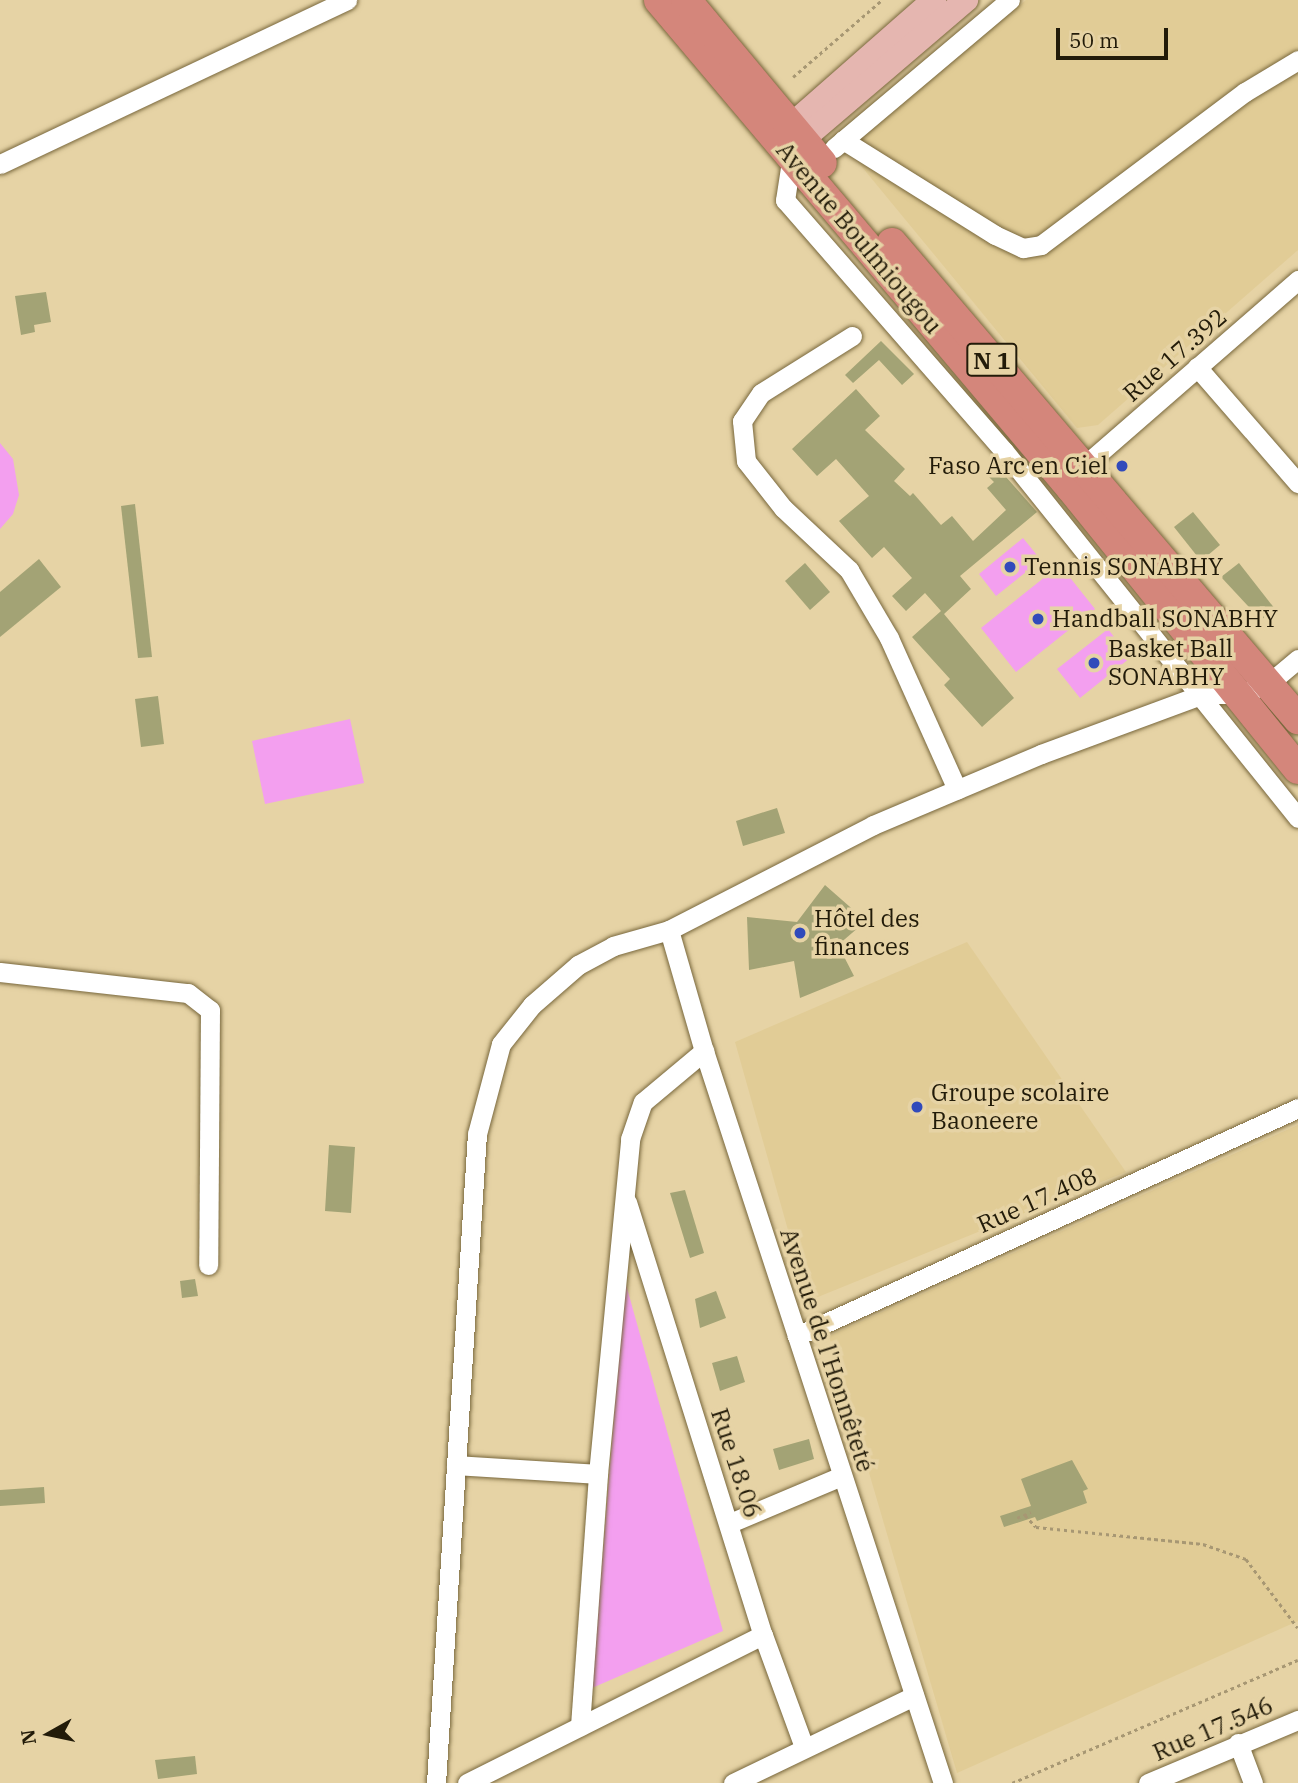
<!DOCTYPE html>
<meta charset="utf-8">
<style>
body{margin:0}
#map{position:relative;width:1298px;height:1783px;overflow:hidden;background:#e6d3a5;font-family:"IBM Plex Serif",serif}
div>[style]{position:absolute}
.built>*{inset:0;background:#e1cc96}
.green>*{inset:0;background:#f39fef}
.building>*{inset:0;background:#a3a375}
.path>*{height:2.5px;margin-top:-1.25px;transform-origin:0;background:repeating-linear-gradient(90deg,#a79773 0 3.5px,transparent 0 7px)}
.roads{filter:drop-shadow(0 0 2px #78673c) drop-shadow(0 0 2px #78673c)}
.minor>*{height:19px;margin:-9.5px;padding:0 9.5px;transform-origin:9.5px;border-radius:9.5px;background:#fff}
.major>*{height:24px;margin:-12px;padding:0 12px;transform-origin:12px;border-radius:12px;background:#e5b6b0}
.highway>*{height:30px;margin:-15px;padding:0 15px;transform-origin:15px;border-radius:15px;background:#d4867b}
.dots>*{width:19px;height:19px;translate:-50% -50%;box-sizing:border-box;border:4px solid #e6d3a5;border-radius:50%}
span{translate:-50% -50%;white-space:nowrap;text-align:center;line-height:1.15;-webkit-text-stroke:7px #e6d3a5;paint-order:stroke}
.shield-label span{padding:2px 5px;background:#e6d3a5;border:2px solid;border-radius:5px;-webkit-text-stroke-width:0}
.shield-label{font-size:23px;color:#221b09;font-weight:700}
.street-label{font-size:24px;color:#221b09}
.poi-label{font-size:24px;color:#221b09}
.right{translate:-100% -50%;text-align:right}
.left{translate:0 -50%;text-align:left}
.north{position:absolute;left:14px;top:1699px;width:70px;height:70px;-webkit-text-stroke:5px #e6d3a5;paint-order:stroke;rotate:261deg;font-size:19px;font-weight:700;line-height:28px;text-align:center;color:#221b09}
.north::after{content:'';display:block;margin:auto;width:24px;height:32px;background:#221b09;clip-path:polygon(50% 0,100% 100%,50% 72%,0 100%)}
.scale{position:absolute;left:1056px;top:28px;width:112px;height:32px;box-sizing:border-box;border:4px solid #221b09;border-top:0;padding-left:9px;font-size:21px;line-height:24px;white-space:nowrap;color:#221b09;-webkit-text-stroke:5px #e6d3a5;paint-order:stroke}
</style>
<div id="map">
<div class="built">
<i style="clip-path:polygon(1026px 0,1298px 0,1298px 250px,1098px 425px,1077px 428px,848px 150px)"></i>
<i style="clip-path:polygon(967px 942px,1126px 1172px,808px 1301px,735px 1042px)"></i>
<i style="clip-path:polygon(1298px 1125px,1298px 1621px,957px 1773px,829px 1336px)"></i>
</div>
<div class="green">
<i style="clip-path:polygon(0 443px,13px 459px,19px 495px,13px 514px,0 529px)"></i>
<i style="clip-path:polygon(1023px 538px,1041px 560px,996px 596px,979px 574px)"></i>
<i style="clip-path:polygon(1060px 565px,1095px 609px,1016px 672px,981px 628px)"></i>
<i style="clip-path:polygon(1108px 629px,1130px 658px,1080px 698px,1057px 669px)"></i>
<i style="clip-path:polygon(350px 719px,364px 783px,265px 804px,252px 741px)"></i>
<i style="clip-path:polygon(625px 1281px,723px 1631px,592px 1688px)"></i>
</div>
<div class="building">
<i style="clip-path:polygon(46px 292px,51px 322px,34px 325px,35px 332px,21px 335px,15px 296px)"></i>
<i style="clip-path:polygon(881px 341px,914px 374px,902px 385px,879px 360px,853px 383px,845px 375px)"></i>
<i style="clip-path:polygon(856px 389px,880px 416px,865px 430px,905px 469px,894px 481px,910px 496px,913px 493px,941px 525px,952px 516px,973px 541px,1006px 510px,987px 488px,994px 482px,989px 477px,998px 468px,1037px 512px,960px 576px,971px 589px,944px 614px,1014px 698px,982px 727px,944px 685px,950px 679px,912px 637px,941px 611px,925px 593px,906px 611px,892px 596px,912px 578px,884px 547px,872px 558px,839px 521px,869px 496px,836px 459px,817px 476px,792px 449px)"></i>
<i style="clip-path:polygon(135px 504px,152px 657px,138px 658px,121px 506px)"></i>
<i style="clip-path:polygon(1193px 512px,1220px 545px,1201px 561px,1174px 527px)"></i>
<i style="clip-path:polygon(39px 559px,61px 587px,0 637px,0 592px)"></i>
<i style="clip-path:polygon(805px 563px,830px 592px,810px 610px,785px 581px)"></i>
<i style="clip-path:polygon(1239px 563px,1275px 609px,1261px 620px,1221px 577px)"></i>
<i style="clip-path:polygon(158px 696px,164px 744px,141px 747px,135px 699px)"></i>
<i style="clip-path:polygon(777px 808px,785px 833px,743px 846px,736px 821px)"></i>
<i style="clip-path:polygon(825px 885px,866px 921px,838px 945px,854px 976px,800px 998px,794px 961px,749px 970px,747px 917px,797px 922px)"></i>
<i style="clip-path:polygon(329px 1145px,355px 1147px,351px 1213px,325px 1211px)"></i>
<i style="clip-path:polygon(685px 1190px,704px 1253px,690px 1258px,670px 1193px)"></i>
<i style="clip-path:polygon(195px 1279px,198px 1296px,182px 1298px,180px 1281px)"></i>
<i style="clip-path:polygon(716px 1291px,726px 1318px,700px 1328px,695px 1299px)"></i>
<i style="clip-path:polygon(737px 1356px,745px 1382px,720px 1391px,712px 1363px)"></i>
<i style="clip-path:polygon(809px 1439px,814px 1459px,779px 1470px,773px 1449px)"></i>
<i style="clip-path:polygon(1072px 1460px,1088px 1489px,1083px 1491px,1087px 1503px,1037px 1521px,1035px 1517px,1004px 1527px,1000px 1516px,1031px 1506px,1021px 1479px)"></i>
<i style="clip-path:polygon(44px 1487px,45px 1503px,0 1506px,0 1490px)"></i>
<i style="clip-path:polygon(195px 1756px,197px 1774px,158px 1779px,155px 1760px)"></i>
</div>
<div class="path">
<i style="left:793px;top:77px;width:118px;rotate:-40.9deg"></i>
<i style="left:1025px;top:1515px;width:16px;rotate:47deg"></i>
<i style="left:1036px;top:1527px;width:168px;rotate:5.8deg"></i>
<i style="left:1203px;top:1544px;width:46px;rotate:19.2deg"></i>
<i style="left:1246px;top:1559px;width:86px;rotate:53deg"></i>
<i style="left:1017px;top:1518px;width:15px;rotate:-23deg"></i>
<i style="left:1012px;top:1783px;width:311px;rotate:-23.3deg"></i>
</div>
<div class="roads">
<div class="minor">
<i style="left:843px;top:140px;width:179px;rotate:32deg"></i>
<i style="left:995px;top:235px;width:31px;rotate:25deg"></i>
<i style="left:1023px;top:248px;width:18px;rotate:-9deg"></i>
<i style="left:1041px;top:245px;width:255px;rotate:-36.9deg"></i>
<i style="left:1245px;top:92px;width:62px;rotate:-31.1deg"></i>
<i style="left:834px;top:148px;width:230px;rotate:-40.1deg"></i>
<i style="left:792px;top:155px;width:46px;rotate:98.8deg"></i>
<i style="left:785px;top:200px;width:333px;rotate:48.9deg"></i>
<i style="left:1004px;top:451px;width:470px;rotate:51.3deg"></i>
<i style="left:0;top:164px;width:384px;rotate:-25.3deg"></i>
<i style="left:852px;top:336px;width:107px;rotate:147.9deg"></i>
<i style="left:761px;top:393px;width:34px;rotate:124deg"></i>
<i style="left:742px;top:421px;width:40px;rotate:84.3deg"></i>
<i style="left:746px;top:461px;width:60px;rotate:51.8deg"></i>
<i style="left:783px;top:508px;width:91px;rotate:43.2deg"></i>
<i style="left:849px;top:570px;width:79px;rotate:59.5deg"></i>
<i style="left:889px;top:638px;width:166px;rotate:65.8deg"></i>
<i style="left:1197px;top:367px;width:154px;rotate:49deg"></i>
<i style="left:1084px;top:466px;width:284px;rotate:-41deg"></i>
<i style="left:669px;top:930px;width:126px;rotate:73.9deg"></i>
<i style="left:704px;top:1051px;width:770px;rotate:71.92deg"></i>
<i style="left:0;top:972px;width:189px;rotate:6.4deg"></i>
<i style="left:188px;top:993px;width:28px;rotate:38deg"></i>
<i style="left:210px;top:1010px;width:255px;rotate:90.4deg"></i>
<i style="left:627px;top:1202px;width:454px;rotate:72.6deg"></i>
<i style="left:763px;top:1635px;width:119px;rotate:69.9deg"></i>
<i style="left:797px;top:1336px;width:550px;rotate:-24.47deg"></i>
<i style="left:456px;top:1465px;width:142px;rotate:3.6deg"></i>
<i style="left:730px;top:1523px;width:121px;rotate:-22.8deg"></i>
<i style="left:580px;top:1726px;width:253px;rotate:-85.9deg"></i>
<i style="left:598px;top:1474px;width:337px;rotate:-84.5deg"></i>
<i style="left:630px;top:1139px;width:39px;rotate:-71deg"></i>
<i style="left:643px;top:1102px;width:80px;rotate:-39.9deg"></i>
<i style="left:1238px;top:1743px;width:43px;rotate:69.4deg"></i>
<i style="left:436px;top:1783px;width:650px;rotate:-86.39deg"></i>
<i style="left:477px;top:1134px;width:93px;rotate:-75.1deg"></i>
<i style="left:501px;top:1044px;width:50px;rotate:-51.5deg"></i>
<i style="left:532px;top:1005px;width:61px;rotate:-41deg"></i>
<i style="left:578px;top:965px;width:40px;rotate:-28deg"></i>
<i style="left:613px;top:946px;width:58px;rotate:-15.9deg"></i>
<i style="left:669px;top:930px;width:229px;rotate:-27.2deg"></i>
<i style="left:873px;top:825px;width:182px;rotate:-22.9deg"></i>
<i style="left:1041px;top:754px;width:173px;rotate:-20.3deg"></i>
<i style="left:1203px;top:694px;width:35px"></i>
<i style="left:1238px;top:694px;width:32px;rotate:-18deg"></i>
<i style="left:1268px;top:684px;width:39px;rotate:-40deg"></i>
<i style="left:467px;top:1783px;width:331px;rotate:-26.6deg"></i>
<i style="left:733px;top:1783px;width:201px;rotate:-25.7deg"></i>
<i style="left:1148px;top:1783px;width:163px;rotate:-22.8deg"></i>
</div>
<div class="major">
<i style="left:778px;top:137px;width:208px;rotate:-41.3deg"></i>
<i style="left:792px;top:155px;width:18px;rotate:-56deg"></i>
<i style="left:802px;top:140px;width:216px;rotate:-40.5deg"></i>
</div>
<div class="highway">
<i style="left:659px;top:0;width:639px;rotate:49.83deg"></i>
<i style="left:1071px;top:488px;width:361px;rotate:51.1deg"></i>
<i style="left:686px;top:0;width:212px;rotate:50.2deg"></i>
<i style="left:892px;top:243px;width:626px;rotate:49.54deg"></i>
</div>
</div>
<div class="dots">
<i style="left:1122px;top:466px;background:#314abb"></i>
<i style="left:1010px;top:567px;background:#314abb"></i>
<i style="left:1038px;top:619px;background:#314abb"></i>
<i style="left:1094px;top:663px;background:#314abb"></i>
<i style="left:800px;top:933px;background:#314abb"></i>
<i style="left:917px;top:1107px;background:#314abb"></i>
</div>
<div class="shield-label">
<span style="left:992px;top:360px">N 1</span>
</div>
<div class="street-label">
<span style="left:859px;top:238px;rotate:50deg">Avenue Boulmiougou</span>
<span style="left:1175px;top:355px;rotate:-41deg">Rue 17.392</span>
<span style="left:1037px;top:1200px;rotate:-24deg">Rue 17.408</span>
<span style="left:827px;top:1350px;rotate:72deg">Avenue de l'Honnêteté</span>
<span style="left:736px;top:1463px;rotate:72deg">Rue 18.06</span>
<span style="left:1213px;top:1729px;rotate:-23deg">Rue 17.546</span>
</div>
<div class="poi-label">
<span class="right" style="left:1108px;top:466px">Faso Arc en Ciel</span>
<span class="left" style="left:1024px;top:567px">Tennis SONABHY</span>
<span class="left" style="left:1052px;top:619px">Handball SONABHY</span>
<span class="left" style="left:1108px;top:663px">Basket Ball<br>SONABHY</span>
<span class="left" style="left:814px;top:933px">Hôtel des<br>finances</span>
<span class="left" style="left:931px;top:1107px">Groupe scolaire<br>Baoneere</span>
</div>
<div class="north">N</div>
<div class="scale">50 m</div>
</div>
